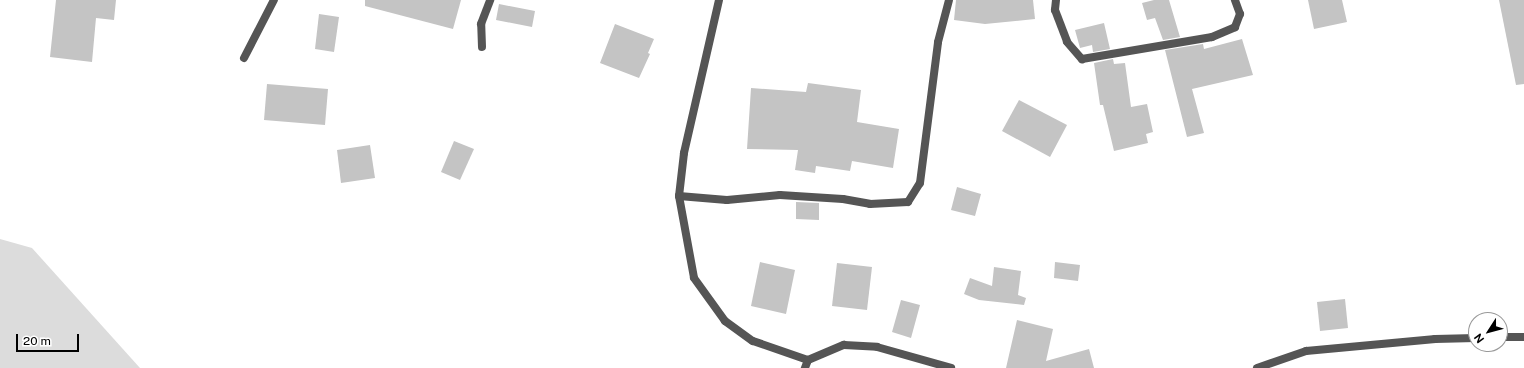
<!DOCTYPE html>
<style>
body{margin:0}
#map{position:relative;width:1524px;height:368px;overflow:hidden;background:#fff;font-family:"Public Sans",sans-serif}
div>[style]{position:absolute}
.green>*{inset:0;background:#dcdcdc}
.building>*{inset:0;background:#c4c4c4}
.street>*{height:8px;margin:-4px;padding:0 4px;transform-origin:4px;border-radius:4px;background:#555}
span{translate:-50% -50%;white-space:nowrap;text-align:center;line-height:1.15;-webkit-text-stroke:4px #fff;paint-order:stroke}
.north{position:absolute;left:1468px;top:312px;width:40px;height:40px;box-sizing:border-box;background:#fff;border:1px solid #999;border-radius:50%;rotate:234deg;font-size:11px;font-weight:700;line-height:16px;text-align:center;color:#000}
.north::after{content:'';display:block;margin:auto;width:14px;height:18px;background:#000;clip-path:polygon(50% 0,100% 100%,50% 72%,0 100%)}
.scale{position:absolute;left:16px;top:334px;width:63px;height:18px;box-sizing:border-box;border:2px solid #000;border-top:0;padding-left:5px;font-size:12px;line-height:14px;white-space:nowrap;color:#000;-webkit-text-stroke:3px #fff;paint-order:stroke}
</style>
<div id="map">
<div class="green">
<i style="clip-path:polygon(0 239px,32px 248px,140px 368px,0 368px)"></i>
</div>
<div class="building">
<i style="clip-path:polygon(56px 0,116px 0,114px 20px,96px 18px,92px 62px,50px 57px)"></i>
<i style="clip-path:polygon(365px 0,461px 0,453px 29px,365px 6px)"></i>
<i style="clip-path:polygon(956px 0,1033px 0,1035px 19px,985px 24px,954px 20px)"></i>
<i style="clip-path:polygon(1154px 0,1169px 0,1180px 37px,1163px 40px,1155px 18px,1147px 20px,1142px 3px)"></i>
<i style="clip-path:polygon(1308px 0,1342px 0,1347px 22px,1314px 29px)"></i>
<i style="clip-path:polygon(1499px 0,1524px 0,1524px 84px,1516px 85px)"></i>
<i style="clip-path:polygon(499px 4px,535px 11px,532px 27px,496px 20px)"></i>
<i style="clip-path:polygon(319px 14px,339px 17px,334px 52px,315px 49px)"></i>
<i style="clip-path:polygon(1104px 23px,1110px 49px,1093px 52px,1092px 45px,1080px 48px,1075px 30px)"></i>
<i style="clip-path:polygon(615px 24px,654px 39px,648px 53px,650px 54px,639px 78px,600px 63px)"></i>
<i style="clip-path:polygon(1242px 39px,1253px 75px,1192px 89px,1204px 133px,1187px 137px,1165px 50px,1203px 44px,1204px 49px)"></i>
<i style="clip-path:polygon(1113px 59px,1114px 64px,1125px 63px,1131px 107px,1147px 104px,1153px 132px,1146px 134px,1148px 143px,1114px 151px,1103px 105px,1100px 105px,1094px 63px)"></i>
<i style="clip-path:polygon(808px 83px,861px 90px,857px 122px,899px 129px,893px 168px,852px 161px,850px 171px,816px 166px,815px 173px,795px 170px,798px 150px,747px 149px,751px 88px,806px 92px)"></i>
<i style="clip-path:polygon(267px 84px,328px 89px,325px 125px,264px 120px)"></i>
<i style="clip-path:polygon(1019px 100px,1067px 125px,1050px 157px,1002px 131px)"></i>
<i style="clip-path:polygon(454px 141px,474px 149px,460px 180px,441px 172px)"></i>
<i style="clip-path:polygon(370px 145px,375px 178px,341px 183px,337px 150px)"></i>
<i style="clip-path:polygon(957px 187px,981px 194px,975px 216px,951px 210px)"></i>
<i style="clip-path:polygon(796px 202px,819px 203px,819px 220px,796px 219px)"></i>
<i style="clip-path:polygon(760px 262px,795px 270px,786px 314px,751px 306px)"></i>
<i style="clip-path:polygon(1055px 262px,1080px 265px,1078px 281px,1054px 278px)"></i>
<i style="clip-path:polygon(837px 263px,872px 267px,867px 310px,832px 306px)"></i>
<i style="clip-path:polygon(994px 267px,1021px 271px,1018px 295px,1026px 298px,1024px 305px,979px 300px,964px 294px,970px 278px,992px 286px)"></i>
<i style="clip-path:polygon(1345px 299px,1348px 328px,1320px 331px,1317px 302px)"></i>
<i style="clip-path:polygon(901px 300px,920px 305px,911px 338px,892px 332px)"></i>
<i style="clip-path:polygon(1017px 320px,1053px 329px,1046px 361px,1089px 349px,1094px 368px,1006px 368px)"></i>
</div>
<div class="street">
<i style="left:719px;top:0;width:157px;rotate:102.9deg"></i>
<i style="left:684px;top:153px;width:43px;rotate:96.6deg"></i>
<i style="left:679px;top:196px;width:83px;rotate:79.6deg"></i>
<i style="left:694px;top:278px;width:53px;rotate:54.2deg"></i>
<i style="left:725px;top:321px;width:34px;rotate:36deg"></i>
<i style="left:753px;top:341px;width:58px;rotate:19.1deg"></i>
<i style="left:808px;top:360px;width:9px;rotate:111deg"></i>
<i style="left:1056px;top:0;width:10px;rotate:96deg"></i>
<i style="left:1055px;top:10px;width:34px;rotate:69deg"></i>
<i style="left:1067px;top:42px;width:23px;rotate:49deg"></i>
<i style="left:1082px;top:59px;width:132px;rotate:-9.6deg"></i>
<i style="left:1212px;top:37px;width:25px;rotate:-23deg"></i>
<i style="left:1235px;top:27px;width:14px;rotate:-69deg"></i>
<i style="left:1240px;top:14px;width:15px;rotate:-110deg"></i>
<i style="left:482px;top:47px;width:23px;rotate:-92deg"></i>
<i style="left:481px;top:24px;width:26px;rotate:-69deg"></i>
<i style="left:244px;top:58px;width:65px;rotate:-62.7deg"></i>
<i style="left:679px;top:196px;width:48px;rotate:4.8deg"></i>
<i style="left:727px;top:200px;width:53px;rotate:-5.4deg"></i>
<i style="left:780px;top:195px;width:63px;rotate:3.6deg"></i>
<i style="left:843px;top:199px;width:27px;rotate:10deg"></i>
<i style="left:870px;top:204px;width:38px;rotate:-3deg"></i>
<i style="left:908px;top:202px;width:22px;rotate:-58deg"></i>
<i style="left:920px;top:183px;width:142px;rotate:-82.7deg"></i>
<i style="left:938px;top:42px;width:43px;rotate:-75.3deg"></i>
<i style="left:1500px;top:337px;width:24px"></i>
<i style="left:808px;top:360px;width:39px;rotate:-23deg"></i>
<i style="left:844px;top:345px;width:33px;rotate:3deg"></i>
<i style="left:877px;top:347px;width:77px;rotate:15.8deg"></i>
<i style="left:1257px;top:368px;width:52px;rotate:-19.1deg"></i>
<i style="left:1306px;top:351px;width:130px;rotate:-5.3deg"></i>
<i style="left:1435px;top:339px;width:41px;rotate:-1.4deg"></i>
</div>
<div class="north">N</div>
<div class="scale">20 m</div>
</div>
